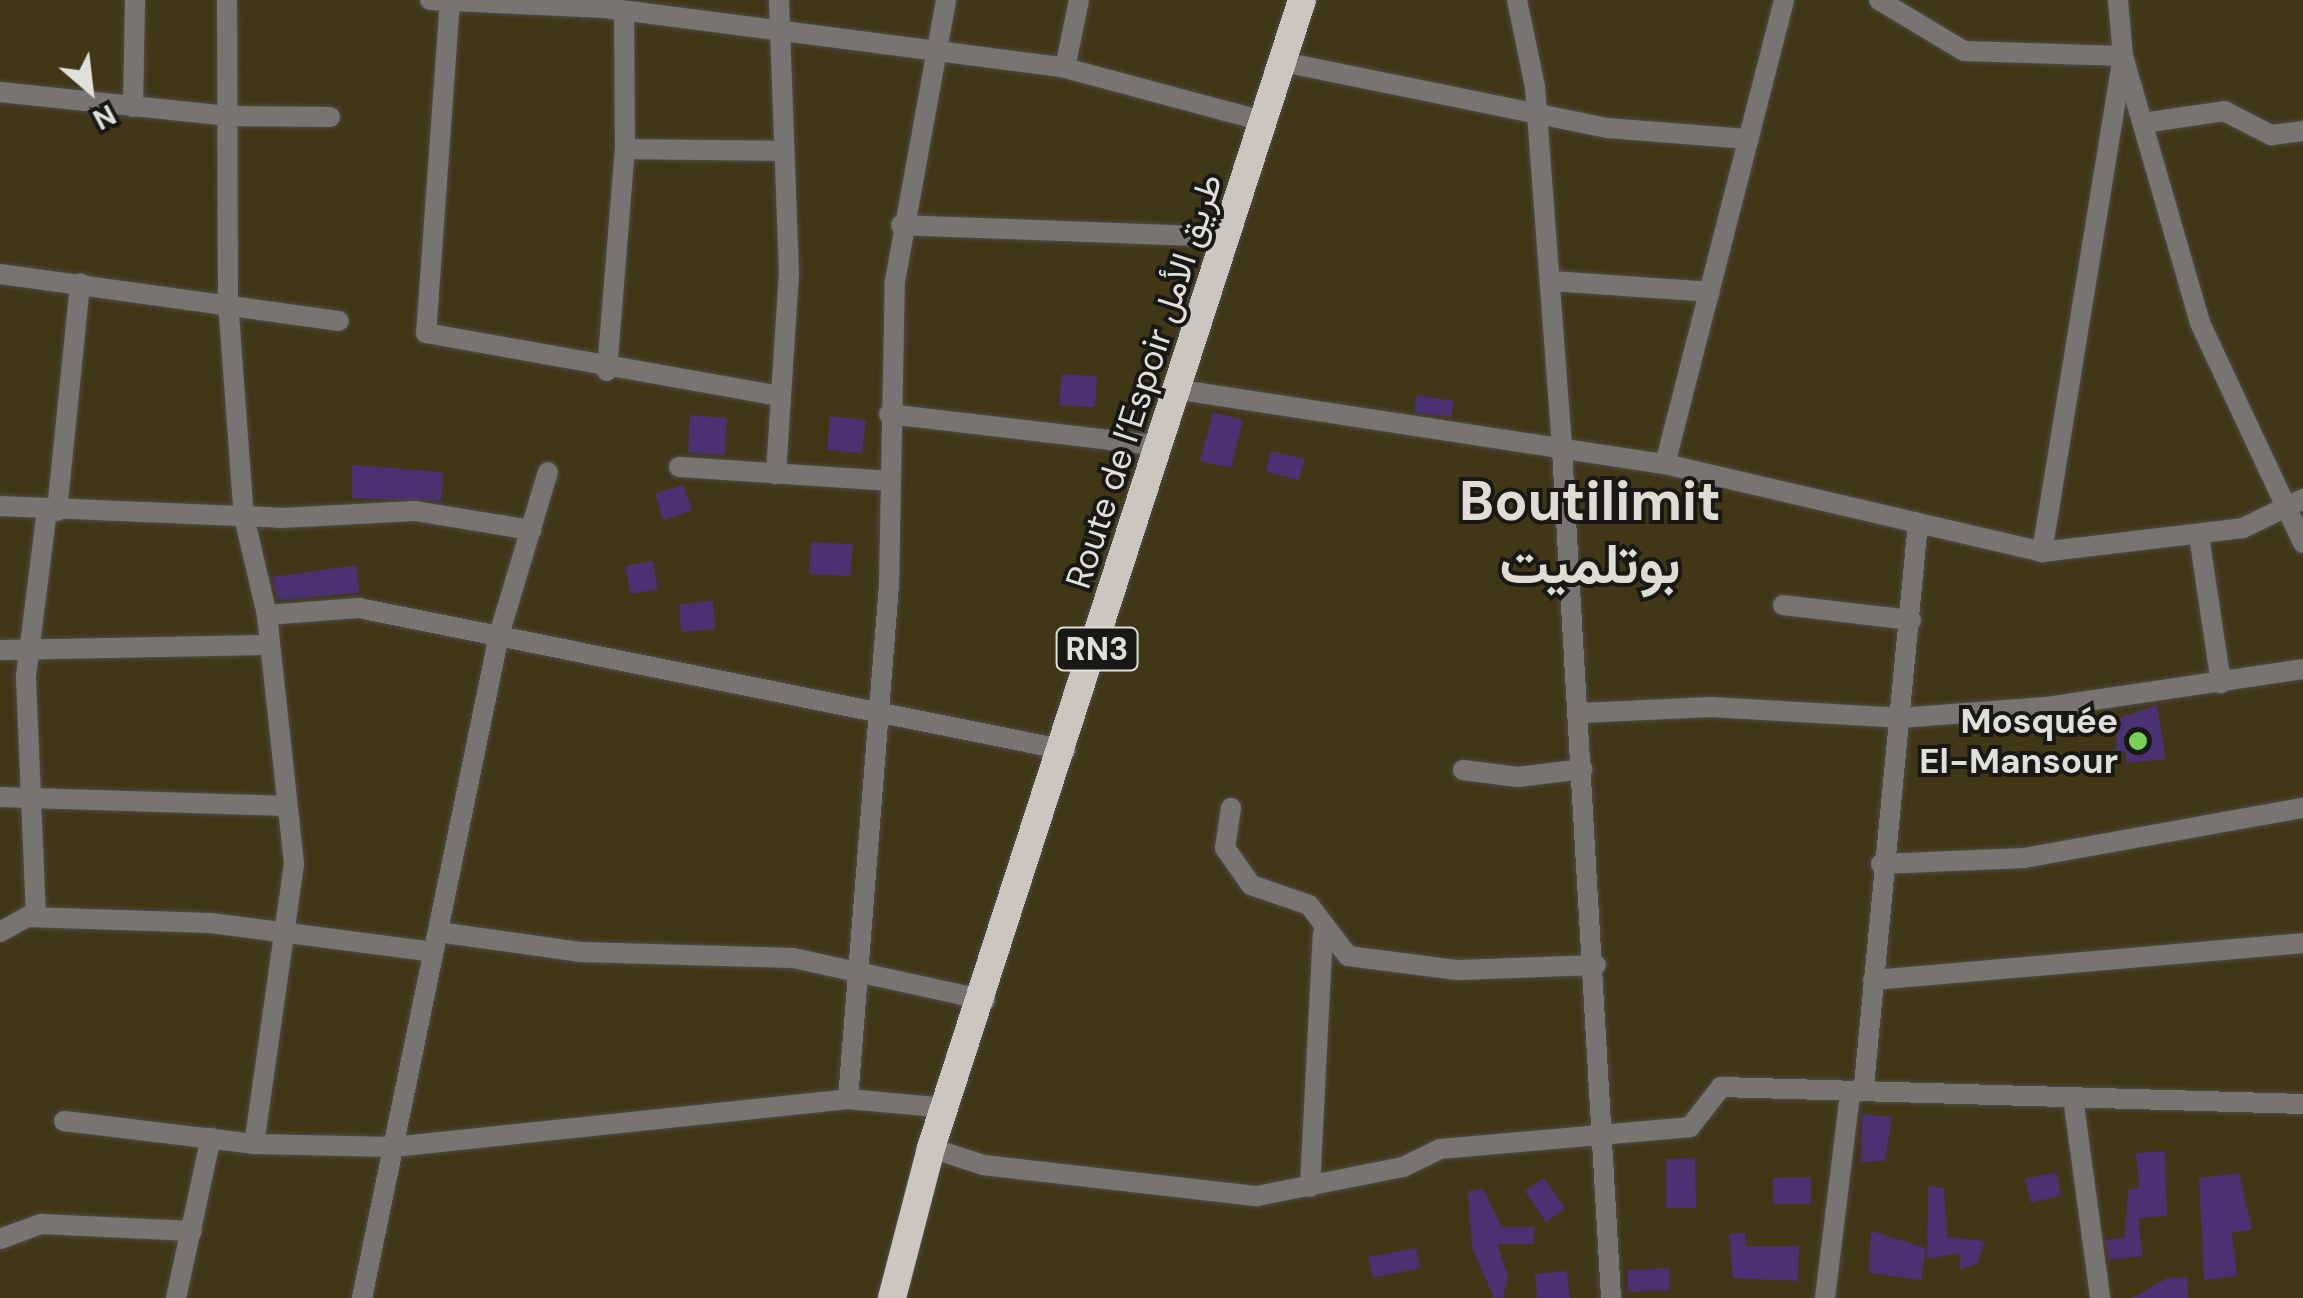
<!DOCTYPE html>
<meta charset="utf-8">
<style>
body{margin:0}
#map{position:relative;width:2303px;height:1298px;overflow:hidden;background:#323029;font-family:"DM Sans",Vazirmatn,sans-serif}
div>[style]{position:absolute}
.sand>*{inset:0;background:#403717}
.building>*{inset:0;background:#4a3171}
.roads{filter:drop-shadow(0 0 2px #4e4c45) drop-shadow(0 0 2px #4e4c45)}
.minor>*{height:20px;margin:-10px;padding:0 10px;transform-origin:10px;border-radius:10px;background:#777472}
.trunk>*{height:28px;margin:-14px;padding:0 14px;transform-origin:14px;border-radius:14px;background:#ccc5c0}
.dots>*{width:28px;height:28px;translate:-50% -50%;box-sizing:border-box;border:5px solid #191815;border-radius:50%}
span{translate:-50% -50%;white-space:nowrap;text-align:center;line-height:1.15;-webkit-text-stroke:8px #191815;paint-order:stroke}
.shield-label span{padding:2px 8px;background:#191815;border:2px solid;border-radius:8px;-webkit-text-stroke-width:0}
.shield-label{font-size:32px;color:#e0dfda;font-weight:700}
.street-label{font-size:35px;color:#e0dfda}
.poi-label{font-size:35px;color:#e0dfda;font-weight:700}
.right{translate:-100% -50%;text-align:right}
.town-label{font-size:55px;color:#dedcd3;font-weight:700}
.north{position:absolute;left:40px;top:40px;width:100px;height:100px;-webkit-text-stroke:8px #191815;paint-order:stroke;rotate:152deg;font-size:28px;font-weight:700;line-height:40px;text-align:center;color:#e0dfda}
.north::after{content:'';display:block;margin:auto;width:35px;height:45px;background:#e0dfda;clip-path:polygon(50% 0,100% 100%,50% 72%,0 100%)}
</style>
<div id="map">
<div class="sand">
<i style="clip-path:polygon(0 0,2303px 0,2303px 1298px,0 1298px)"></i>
</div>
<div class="building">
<i style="clip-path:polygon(1062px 374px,1097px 376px,1095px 407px,1059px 405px)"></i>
<i style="clip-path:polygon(1417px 395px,1454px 401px,1451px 417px,1414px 412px)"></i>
<i style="clip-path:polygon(1213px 412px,1243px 420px,1231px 468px,1200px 461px)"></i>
<i style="clip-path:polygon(690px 415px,727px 418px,725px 455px,688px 453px)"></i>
<i style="clip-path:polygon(830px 416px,866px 420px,862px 453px,827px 450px)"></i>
<i style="clip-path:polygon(1271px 451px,1305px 459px,1299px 480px,1266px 472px)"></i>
<i style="clip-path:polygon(352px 465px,443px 472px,441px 501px,352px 498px)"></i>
<i style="clip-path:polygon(684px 485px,692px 511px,663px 520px,655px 493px)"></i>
<i style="clip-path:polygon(811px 542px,853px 544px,850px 576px,809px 574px)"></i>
<i style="clip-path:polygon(653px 561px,658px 589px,631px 594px,625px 566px)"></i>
<i style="clip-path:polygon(357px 565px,359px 593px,278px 600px,272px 577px)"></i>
<i style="clip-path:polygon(713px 601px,715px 629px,681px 632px,679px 604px)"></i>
<i style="clip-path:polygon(2157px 705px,2166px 759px,2127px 763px,2125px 751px,2115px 753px,2119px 718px)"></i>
<i style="clip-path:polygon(1862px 1114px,1892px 1117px,1885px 1161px,1861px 1162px)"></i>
<i style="clip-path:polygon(2165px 1151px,2167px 1216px,2138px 1218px,2143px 1256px,2109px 1260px,2106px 1240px,2125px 1237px,2128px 1189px,2139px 1188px,2136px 1153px)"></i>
<i style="clip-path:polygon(1695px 1158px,1696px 1208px,1666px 1208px,1666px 1159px)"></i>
<i style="clip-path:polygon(2056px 1172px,2061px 1195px,2031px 1203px,2025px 1179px)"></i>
<i style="clip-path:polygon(2239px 1173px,2252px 1230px,2232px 1232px,2237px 1276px,2204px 1280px,2199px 1178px)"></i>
<i style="clip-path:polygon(1811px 1177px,1811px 1204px,1773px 1204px,1773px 1178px)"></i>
<i style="clip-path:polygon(1544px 1178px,1565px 1208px,1546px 1222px,1525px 1191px)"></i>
<i style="clip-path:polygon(1928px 1186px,1944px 1188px,1947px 1237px,1985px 1241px,1977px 1264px,1960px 1269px,1960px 1253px,1927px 1259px)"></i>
<i style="clip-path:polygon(1483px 1189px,1502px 1227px,1534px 1227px,1534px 1244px,1497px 1244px,1508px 1276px,1503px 1298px,1494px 1298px,1472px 1247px,1468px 1191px)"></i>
<i style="clip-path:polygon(1871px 1231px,1926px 1248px,1921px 1280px,1869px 1273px)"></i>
<i style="clip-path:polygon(1745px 1233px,1746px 1246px,1799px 1246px,1798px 1281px,1733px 1278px,1729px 1234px)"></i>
<i style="clip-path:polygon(1416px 1248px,1420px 1268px,1373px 1278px,1368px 1257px)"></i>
<i style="clip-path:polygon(1669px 1268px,1670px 1290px,1628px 1292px,1627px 1270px)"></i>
<i style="clip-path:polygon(1567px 1271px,1570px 1298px,1537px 1298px,1535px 1274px)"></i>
<i style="clip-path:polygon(2187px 1277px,2188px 1298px,2133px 1298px,2167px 1278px)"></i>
</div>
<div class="roads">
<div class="minor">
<i style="left:227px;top:0;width:301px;rotate:89.8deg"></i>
<i style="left:228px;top:301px;width:217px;rotate:85.8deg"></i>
<i style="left:244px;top:517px;width:101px;rotate:76.8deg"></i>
<i style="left:267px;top:615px;width:250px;rotate:83.8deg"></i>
<i style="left:294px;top:864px;width:283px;rotate:98.1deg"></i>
<i style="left:430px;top:0;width:176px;rotate:2.6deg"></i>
<i style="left:606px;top:8px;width:463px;rotate:7.4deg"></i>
<i style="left:1065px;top:68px;width:208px;rotate:15deg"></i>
<i style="left:450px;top:0;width:334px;rotate:94.1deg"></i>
<i style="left:426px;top:333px;width:360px;rotate:10.1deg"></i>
<i style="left:1517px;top:0;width:89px;rotate:78.3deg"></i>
<i style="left:1535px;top:87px;width:364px;rotate:85.7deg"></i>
<i style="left:1562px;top:450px;width:849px;rotate:86.69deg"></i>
<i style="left:1879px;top:0;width:99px;rotate:31deg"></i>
<i style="left:1964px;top:51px;width:159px;rotate:1.8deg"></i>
<i style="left:2123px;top:56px;width:503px;rotate:99.27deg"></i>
<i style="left:2118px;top:0;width:56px;rotate:84.9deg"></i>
<i style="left:2123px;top:56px;width:278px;rotate:73.9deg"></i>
<i style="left:2200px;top:323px;width:243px;rotate:64.9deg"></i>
<i style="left:1283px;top:62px;width:332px;rotate:11.5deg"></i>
<i style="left:1608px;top:128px;width:141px;rotate:4.5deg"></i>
<i style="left:1065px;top:68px;width:69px;rotate:-78.4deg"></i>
<i style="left:0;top:92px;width:228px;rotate:6deg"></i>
<i style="left:227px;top:116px;width:103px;rotate:0.6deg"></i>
<i style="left:133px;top:107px;width:107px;rotate:-88.9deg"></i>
<i style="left:2143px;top:123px;width:82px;rotate:-8.4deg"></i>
<i style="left:2224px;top:111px;width:53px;rotate:27.1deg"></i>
<i style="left:2271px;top:135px;width:32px;rotate:-7deg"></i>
<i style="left:625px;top:149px;width:158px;rotate:0.7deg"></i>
<i style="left:901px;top:225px;width:328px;rotate:2.1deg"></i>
<i style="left:0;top:274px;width:342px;rotate:7.9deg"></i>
<i style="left:1550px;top:281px;width:160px;rotate:3.9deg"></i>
<i style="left:607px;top:371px;width:223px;rotate:-85.4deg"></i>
<i style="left:625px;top:149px;width:138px;rotate:-90.4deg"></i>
<i style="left:1180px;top:390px;width:491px;rotate:8.7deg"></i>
<i style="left:1665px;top:464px;width:387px;rotate:13.1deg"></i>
<i style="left:2042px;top:552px;width:202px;rotate:-6.8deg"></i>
<i style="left:2243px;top:528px;width:67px;rotate:-25.8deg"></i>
<i style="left:889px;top:414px;width:274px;rotate:6.7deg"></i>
<i style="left:1665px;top:464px;width:479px;rotate:-75.6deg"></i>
<i style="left:679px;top:467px;width:210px;rotate:3.8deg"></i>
<i style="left:776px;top:474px;width:200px;rotate:-86.3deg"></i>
<i style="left:789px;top:274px;width:274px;rotate:-92.1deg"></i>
<i style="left:0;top:506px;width:281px;rotate:2.4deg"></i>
<i style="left:281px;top:518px;width:134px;rotate:-3deg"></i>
<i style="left:415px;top:511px;width:118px;rotate:9.3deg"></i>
<i style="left:57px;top:511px;width:229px;rotate:-84.2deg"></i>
<i style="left:2199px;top:536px;width:149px;rotate:81.5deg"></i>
<i style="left:1783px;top:605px;width:129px;rotate:6.7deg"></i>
<i style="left:267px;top:615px;width:92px;rotate:-4.4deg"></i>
<i style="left:359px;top:608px;width:721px;rotate:11.36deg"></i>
<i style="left:0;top:650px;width:268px;rotate:-1.1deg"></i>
<i style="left:1580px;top:713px;width:131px;rotate:-2.6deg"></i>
<i style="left:1711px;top:707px;width:188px;rotate:3.3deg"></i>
<i style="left:1899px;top:718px;width:148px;rotate:-4.3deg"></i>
<i style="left:2047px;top:707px;width:259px;rotate:-8.4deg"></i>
<i style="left:1463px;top:770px;width:55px;rotate:7.3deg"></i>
<i style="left:1518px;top:777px;width:65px;rotate:-7deg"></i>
<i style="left:0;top:797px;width:286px;rotate:1.8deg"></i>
<i style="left:1231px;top:808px;width:40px;rotate:98.5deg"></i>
<i style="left:1225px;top:848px;width:45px;rotate:54.9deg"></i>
<i style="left:1251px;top:885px;width:61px;rotate:19deg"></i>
<i style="left:1309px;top:905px;width:64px;rotate:52.6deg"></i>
<i style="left:1348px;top:956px;width:111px;rotate:7.3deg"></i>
<i style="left:1458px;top:970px;width:138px;rotate:-2.1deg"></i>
<i style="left:1881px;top:864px;width:143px;rotate:-2.4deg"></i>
<i style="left:2024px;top:858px;width:283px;rotate:-10.2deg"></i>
<i style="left:36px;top:917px;width:241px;rotate:-92.4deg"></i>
<i style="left:26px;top:676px;width:167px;rotate:-82.8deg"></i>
<i style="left:0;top:932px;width:31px;rotate:-29deg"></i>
<i style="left:27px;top:917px;width:184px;rotate:1.9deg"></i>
<i style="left:211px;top:923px;width:224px;rotate:7.4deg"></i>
<i style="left:438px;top:932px;width:143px;rotate:8deg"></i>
<i style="left:580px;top:952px;width:213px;rotate:1.6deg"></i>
<i style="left:793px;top:958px;width:197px;rotate:12.3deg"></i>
<i style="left:1873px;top:980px;width:432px;rotate:-4.9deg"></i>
<i style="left:2073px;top:1097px;width:203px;rotate:82.3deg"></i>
<i style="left:848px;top:1099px;width:516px;rotate:-85.44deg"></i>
<i style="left:889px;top:585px;width:304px;rotate:-88.9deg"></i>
<i style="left:895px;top:281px;width:286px;rotate:-79.7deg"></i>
<i style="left:64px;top:1121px;width:191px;rotate:6.9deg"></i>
<i style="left:254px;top:1144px;width:139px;rotate:1.2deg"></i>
<i style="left:393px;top:1147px;width:458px;rotate:-6deg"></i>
<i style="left:848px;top:1099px;width:98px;rotate:5.2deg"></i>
<i style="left:931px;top:1148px;width:55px;rotate:18.1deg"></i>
<i style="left:983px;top:1165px;width:276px;rotate:6.5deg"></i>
<i style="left:1257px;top:1196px;width:149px;rotate:-11.2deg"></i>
<i style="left:1403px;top:1167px;width:41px;rotate:-25.9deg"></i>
<i style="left:1440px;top:1149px;width:251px;rotate:-5deg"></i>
<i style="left:1690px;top:1127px;width:51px;rotate:-52.2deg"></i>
<i style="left:1721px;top:1087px;width:582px;rotate:1.67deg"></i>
<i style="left:1310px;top:1187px;width:253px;rotate:-87.1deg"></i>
<i style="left:0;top:1239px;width:44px;rotate:-20.1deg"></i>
<i style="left:41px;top:1224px;width:151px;rotate:2.7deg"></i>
<i style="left:176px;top:1298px;width:164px;rotate:-77.7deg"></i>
<i style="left:362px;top:1298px;width:677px;rotate:-78.32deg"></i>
<i style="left:499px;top:635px;width:170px;rotate:-73.3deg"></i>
<i style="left:1825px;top:1298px;width:205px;rotate:-83deg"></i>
<i style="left:1850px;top:1095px;width:17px;rotate:-36deg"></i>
<i style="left:1864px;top:1085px;width:565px;rotate:-84.51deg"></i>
</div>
<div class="trunk">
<i style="left:892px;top:1298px;width:155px;rotate:-75.4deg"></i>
<i style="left:931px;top:1148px;width:1206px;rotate:-72.09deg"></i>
</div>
</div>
<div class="dots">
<i style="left:2138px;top:741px;background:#7ad156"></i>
</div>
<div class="shield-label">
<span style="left:1097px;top:649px">RN3</span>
</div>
<div class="street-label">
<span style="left:1144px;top:381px;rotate:-72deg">Route de l’Espoir طريق الأمل</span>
</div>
<div class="poi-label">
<span class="right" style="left:2118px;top:741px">Mosquée<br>El-Mansour</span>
</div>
<div class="town-label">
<span style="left:1590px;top:533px">Boutilimit<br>بوتلميت</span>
</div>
<div class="north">N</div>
</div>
